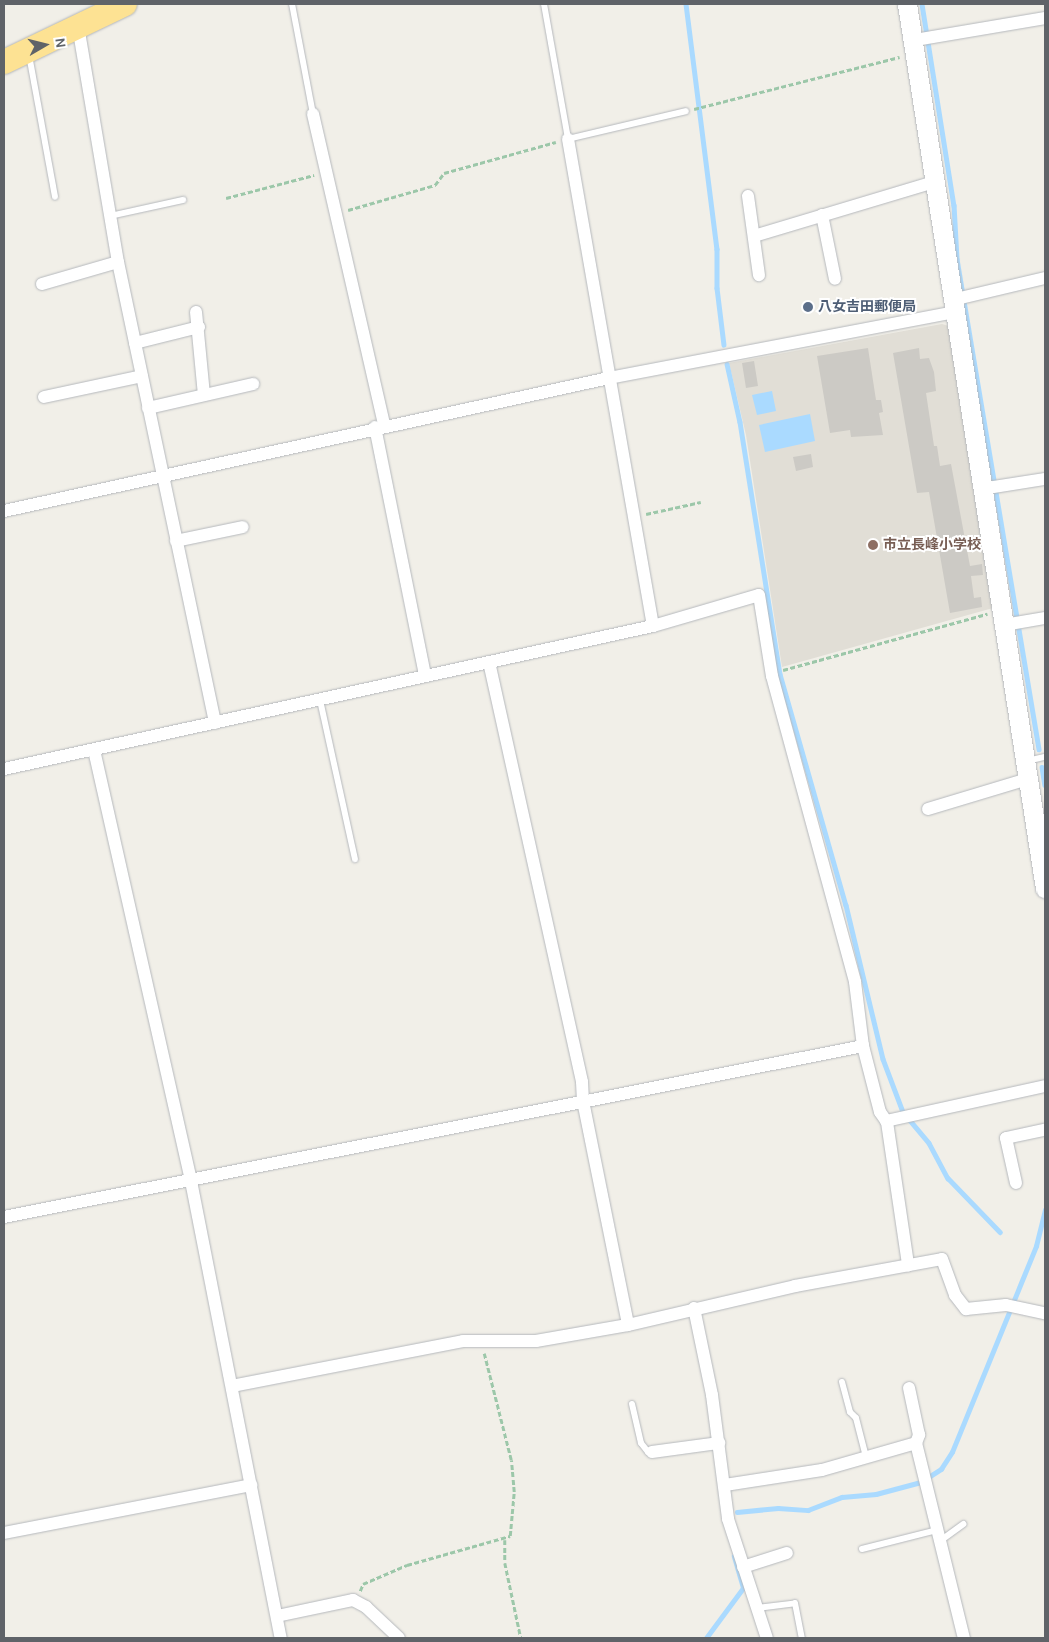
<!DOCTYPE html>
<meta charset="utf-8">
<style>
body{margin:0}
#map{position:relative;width:1049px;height:1642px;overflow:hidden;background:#f1efe8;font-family:Karla,"Noto Sans JP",sans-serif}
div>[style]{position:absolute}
.education>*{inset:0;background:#e1ded6}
.water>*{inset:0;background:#aadaff}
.stream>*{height:4.5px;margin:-2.25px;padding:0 2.25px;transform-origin:2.25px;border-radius:2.25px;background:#aadaff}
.building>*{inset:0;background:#cccac5}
.path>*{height:2.5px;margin-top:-1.25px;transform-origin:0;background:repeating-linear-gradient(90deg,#9cc7a9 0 5px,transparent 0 7.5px)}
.roads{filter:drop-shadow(0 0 1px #b5b8bc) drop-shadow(0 0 1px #b5b8bc)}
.lane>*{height:6px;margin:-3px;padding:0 3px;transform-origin:3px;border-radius:3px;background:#fff}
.street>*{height:12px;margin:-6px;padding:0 6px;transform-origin:6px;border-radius:6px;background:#fff}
.secondary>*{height:19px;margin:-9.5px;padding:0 9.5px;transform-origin:9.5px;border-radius:9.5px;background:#fff}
.highway>*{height:24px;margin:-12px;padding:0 12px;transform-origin:12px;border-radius:12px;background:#fde293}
.dots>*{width:14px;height:14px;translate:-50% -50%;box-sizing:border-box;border:2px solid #fff;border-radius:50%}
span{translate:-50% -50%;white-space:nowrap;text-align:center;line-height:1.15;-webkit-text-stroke:4px #fff;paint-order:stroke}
.service-label{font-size:14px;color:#4e5e75;font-weight:700}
.left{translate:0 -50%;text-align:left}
.education-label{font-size:14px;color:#785e54;font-weight:700}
.frame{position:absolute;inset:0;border:5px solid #5f6368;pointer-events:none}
.north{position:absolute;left:20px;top:20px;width:50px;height:50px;-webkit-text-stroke:4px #fff;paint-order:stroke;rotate:82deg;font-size:14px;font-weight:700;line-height:20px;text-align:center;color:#5f6368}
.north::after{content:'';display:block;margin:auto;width:18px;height:22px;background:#5f6368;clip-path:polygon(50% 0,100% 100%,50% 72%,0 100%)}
</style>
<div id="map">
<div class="education">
<i style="clip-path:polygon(942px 324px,949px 326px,993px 608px,782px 667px,746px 435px,729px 363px)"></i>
</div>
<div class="water">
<i style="clip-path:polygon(772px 391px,776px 411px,757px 415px,752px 395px)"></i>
<i style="clip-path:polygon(810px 414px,815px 441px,765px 452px,759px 425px)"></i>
</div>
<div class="stream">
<i style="left:686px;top:4px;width:247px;rotate:82.8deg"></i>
<i style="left:717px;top:249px;width:39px;rotate:90deg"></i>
<i style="left:717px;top:288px;width:57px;rotate:83deg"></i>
<i style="left:922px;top:4px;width:204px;rotate:81deg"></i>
<i style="left:954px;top:205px;width:54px;rotate:86.8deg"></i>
<i style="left:957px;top:259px;width:497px;rotate:80.5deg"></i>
<i style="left:727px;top:364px;width:59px;rotate:77.4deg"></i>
<i style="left:740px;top:422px;width:255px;rotate:81deg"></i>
<i style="left:780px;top:674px;width:240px;rotate:74.1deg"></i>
<i style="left:846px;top:905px;width:158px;rotate:76.5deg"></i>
<i style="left:883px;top:1059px;width:57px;rotate:69.3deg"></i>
<i style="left:903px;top:1112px;width:40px;rotate:50deg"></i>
<i style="left:929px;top:1143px;width:40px;rotate:62deg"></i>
<i style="left:948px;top:1178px;width:75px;rotate:46.1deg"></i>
<i style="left:1042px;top:767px;width:18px;rotate:81deg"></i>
<i style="left:737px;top:1512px;width:41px;rotate:-5.6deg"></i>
<i style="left:778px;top:1508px;width:30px;rotate:4deg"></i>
<i style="left:808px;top:1510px;width:36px;rotate:-21deg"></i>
<i style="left:842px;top:1497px;width:34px;rotate:-5deg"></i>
<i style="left:876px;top:1494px;width:47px;rotate:-14.9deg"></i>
<i style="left:921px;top:1482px;width:24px;rotate:-33deg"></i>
<i style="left:941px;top:1469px;width:20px;rotate:-57deg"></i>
<i style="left:952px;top:1452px;width:222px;rotate:-67.8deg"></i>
<i style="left:1036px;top:1246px;width:37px;rotate:-76deg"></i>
<i style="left:706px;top:1638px;width:62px;rotate:-53.5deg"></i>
<i style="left:743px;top:1588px;width:33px;rotate:-106deg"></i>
</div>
<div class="building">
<i style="clip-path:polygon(868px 348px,876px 400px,881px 400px,883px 412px,879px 413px,883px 435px,851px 437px,850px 430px,830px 433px,817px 356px)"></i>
<i style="clip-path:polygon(919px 348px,920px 359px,929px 358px,934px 372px,936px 391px,926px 393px,934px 446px,937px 446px,940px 466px,951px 464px,970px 566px,982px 564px,983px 575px,971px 576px,974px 598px,981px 597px,982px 607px,950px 613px,929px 492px,917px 493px,893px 353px)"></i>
<i style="clip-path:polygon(754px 361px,758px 386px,746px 388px,742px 363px)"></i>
<i style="clip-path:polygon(811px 454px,813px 467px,796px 471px,793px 457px)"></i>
</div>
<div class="path">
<i style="left:694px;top:109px;width:212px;rotate:-14.2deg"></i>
<i style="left:226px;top:198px;width:91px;rotate:-14.6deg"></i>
<i style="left:348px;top:210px;width:91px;rotate:-16deg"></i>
<i style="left:435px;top:185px;width:15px;rotate:-53deg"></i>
<i style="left:444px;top:173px;width:116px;rotate:-15.5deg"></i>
<i style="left:646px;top:514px;width:56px;rotate:-12.3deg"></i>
<i style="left:783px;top:670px;width:212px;rotate:-15.4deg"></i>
<i style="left:505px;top:1540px;width:23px;rotate:90deg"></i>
<i style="left:505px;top:1563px;width:77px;rotate:78deg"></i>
<i style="left:360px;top:1591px;width:8px;rotate:-67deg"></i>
<i style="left:363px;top:1584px;width:48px;rotate:-23.4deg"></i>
<i style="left:407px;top:1565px;width:107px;rotate:-15.7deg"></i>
<i style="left:510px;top:1536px;width:44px;rotate:-84.8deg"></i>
<i style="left:514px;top:1492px;width:32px;rotate:-95deg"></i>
<i style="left:511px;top:1460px;width:110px;rotate:-104.2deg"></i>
</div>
<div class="roads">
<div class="lane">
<i style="left:292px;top:4px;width:112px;rotate:79.2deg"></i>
<i style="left:544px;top:4px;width:137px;rotate:79.9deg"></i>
<i style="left:568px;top:139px;width:121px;rotate:-13.3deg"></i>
<i style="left:29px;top:55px;width:144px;rotate:79.6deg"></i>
<i style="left:110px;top:216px;width:75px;rotate:-12.4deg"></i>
<i style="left:320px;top:700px;width:163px;rotate:77.6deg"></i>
<i style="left:1027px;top:761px;width:18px;rotate:-13deg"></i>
<i style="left:842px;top:1382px;width:31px;rotate:75deg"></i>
<i style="left:850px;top:1412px;width:8px;rotate:45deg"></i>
<i style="left:856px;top:1418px;width:40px;rotate:75.6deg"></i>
<i style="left:632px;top:1404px;width:40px;rotate:77deg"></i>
<i style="left:641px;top:1443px;width:11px;rotate:52deg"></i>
<i style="left:648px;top:1452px;width:4px"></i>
<i style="left:940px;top:1541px;width:29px;rotate:-36deg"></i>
<i style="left:862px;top:1549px;width:77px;rotate:-14.2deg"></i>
<i style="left:757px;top:1608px;width:38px;rotate:-7deg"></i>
<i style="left:795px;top:1603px;width:36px;rotate:79deg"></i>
</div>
<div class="street">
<i style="left:78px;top:26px;width:239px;rotate:80.4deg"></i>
<i style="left:118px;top:262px;width:471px;rotate:78.1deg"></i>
<i style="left:921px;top:39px;width:126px;rotate:-9.6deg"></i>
<i style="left:313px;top:114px;width:319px;rotate:77.1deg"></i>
<i style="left:568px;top:139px;width:494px;rotate:80.1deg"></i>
<i style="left:748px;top:196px;width:80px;rotate:82.1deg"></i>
<i style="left:822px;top:215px;width:65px;rotate:78.5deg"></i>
<i style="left:754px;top:236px;width:188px;rotate:-16.7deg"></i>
<i style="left:42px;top:284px;width:79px;rotate:-16.1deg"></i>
<i style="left:952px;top:300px;width:96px;rotate:-13.3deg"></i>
<i style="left:196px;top:312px;width:83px;rotate:84.5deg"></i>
<i style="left:135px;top:343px;width:66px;rotate:-14deg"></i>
<i style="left:44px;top:397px;width:100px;rotate:-12.1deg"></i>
<i style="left:148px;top:408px;width:108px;rotate:-12.9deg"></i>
<i style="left:375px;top:427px;width:254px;rotate:78.6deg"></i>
<i style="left:981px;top:489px;width:65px;rotate:-8.9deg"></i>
<i style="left:4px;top:511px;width:619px;rotate:-12.4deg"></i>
<i style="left:609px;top:378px;width:351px;rotate:-10.8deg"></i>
<i style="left:176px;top:541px;width:68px;rotate:-11.8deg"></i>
<i style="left:1004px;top:625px;width:42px;rotate:-9.7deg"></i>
<i style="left:489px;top:662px;width:430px;rotate:77.5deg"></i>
<i style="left:582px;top:1082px;width:19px;rotate:87deg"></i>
<i style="left:583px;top:1101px;width:228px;rotate:78.6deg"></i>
<i style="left:94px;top:750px;width:442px;rotate:77.3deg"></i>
<i style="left:191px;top:1181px;width:466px;rotate:78.9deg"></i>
<i style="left:4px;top:769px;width:665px;rotate:-12.43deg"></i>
<i style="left:653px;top:626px;width:110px;rotate:-16.3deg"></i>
<i style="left:759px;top:595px;width:82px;rotate:80.9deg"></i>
<i style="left:772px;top:676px;width:317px;rotate:74.8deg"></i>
<i style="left:855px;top:982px;width:64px;rotate:82.9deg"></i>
<i style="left:863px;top:1046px;width:68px;rotate:75.6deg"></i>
<i style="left:880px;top:1112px;width:12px;rotate:55deg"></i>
<i style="left:887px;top:1122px;width:145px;rotate:81.6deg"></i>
<i style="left:928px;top:809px;width:104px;rotate:-16.7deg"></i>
<i style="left:886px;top:1121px;width:163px;rotate:-12.4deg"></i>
<i style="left:1016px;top:1183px;width:46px;rotate:-102.5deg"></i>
<i style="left:1006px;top:1138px;width:40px;rotate:-12deg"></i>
<i style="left:4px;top:1217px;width:876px;rotate:-11.26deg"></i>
<i style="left:694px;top:1308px;width:89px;rotate:78.3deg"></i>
<i style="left:712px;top:1395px;width:125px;rotate:82.6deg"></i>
<i style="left:728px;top:1519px;width:125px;rotate:71.9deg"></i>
<i style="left:232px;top:1386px;width:235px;rotate:-11deg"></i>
<i style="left:463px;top:1341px;width:73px"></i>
<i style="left:536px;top:1341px;width:93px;rotate:-9.9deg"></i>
<i style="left:628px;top:1325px;width:171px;rotate:-13.1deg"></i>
<i style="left:795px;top:1286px;width:149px;rotate:-10.4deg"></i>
<i style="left:942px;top:1259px;width:38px;rotate:70deg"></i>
<i style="left:955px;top:1295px;width:18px;rotate:52deg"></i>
<i style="left:966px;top:1309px;width:40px;rotate:-5.7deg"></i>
<i style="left:1006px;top:1305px;width:40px;rotate:12deg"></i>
<i style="left:916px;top:1443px;width:201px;rotate:76.2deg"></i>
<i style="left:652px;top:1452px;width:68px;rotate:-7.7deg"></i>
<i style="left:725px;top:1485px;width:98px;rotate:-8.8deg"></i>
<i style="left:822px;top:1470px;width:98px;rotate:-16deg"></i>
<i style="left:916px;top:1443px;width:9px;rotate:-69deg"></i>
<i style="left:919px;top:1435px;width:48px;rotate:-102deg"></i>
<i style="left:4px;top:1533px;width:252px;rotate:-11deg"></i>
<i style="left:743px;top:1567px;width:46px;rotate:-17.7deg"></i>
<i style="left:277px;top:1616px;width:78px;rotate:-11.9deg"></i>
<i style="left:353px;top:1600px;width:15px;rotate:28deg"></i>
<i style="left:366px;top:1607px;width:45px;rotate:43.2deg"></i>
</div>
<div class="secondary">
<i style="left:907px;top:4px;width:895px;rotate:81.13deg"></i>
</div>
<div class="highway">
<i style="left:4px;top:62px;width:134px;rotate:-25.6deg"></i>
</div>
</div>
<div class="dots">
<i style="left:808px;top:307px;background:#5c6f8a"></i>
<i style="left:873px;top:545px;background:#8d6e63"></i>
</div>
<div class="service-label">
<span class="left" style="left:818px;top:307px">八女吉田郵便局</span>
</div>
<div class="education-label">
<span class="left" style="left:883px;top:545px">市立長峰小学校</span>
</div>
<div class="frame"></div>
<div class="north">N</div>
</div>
